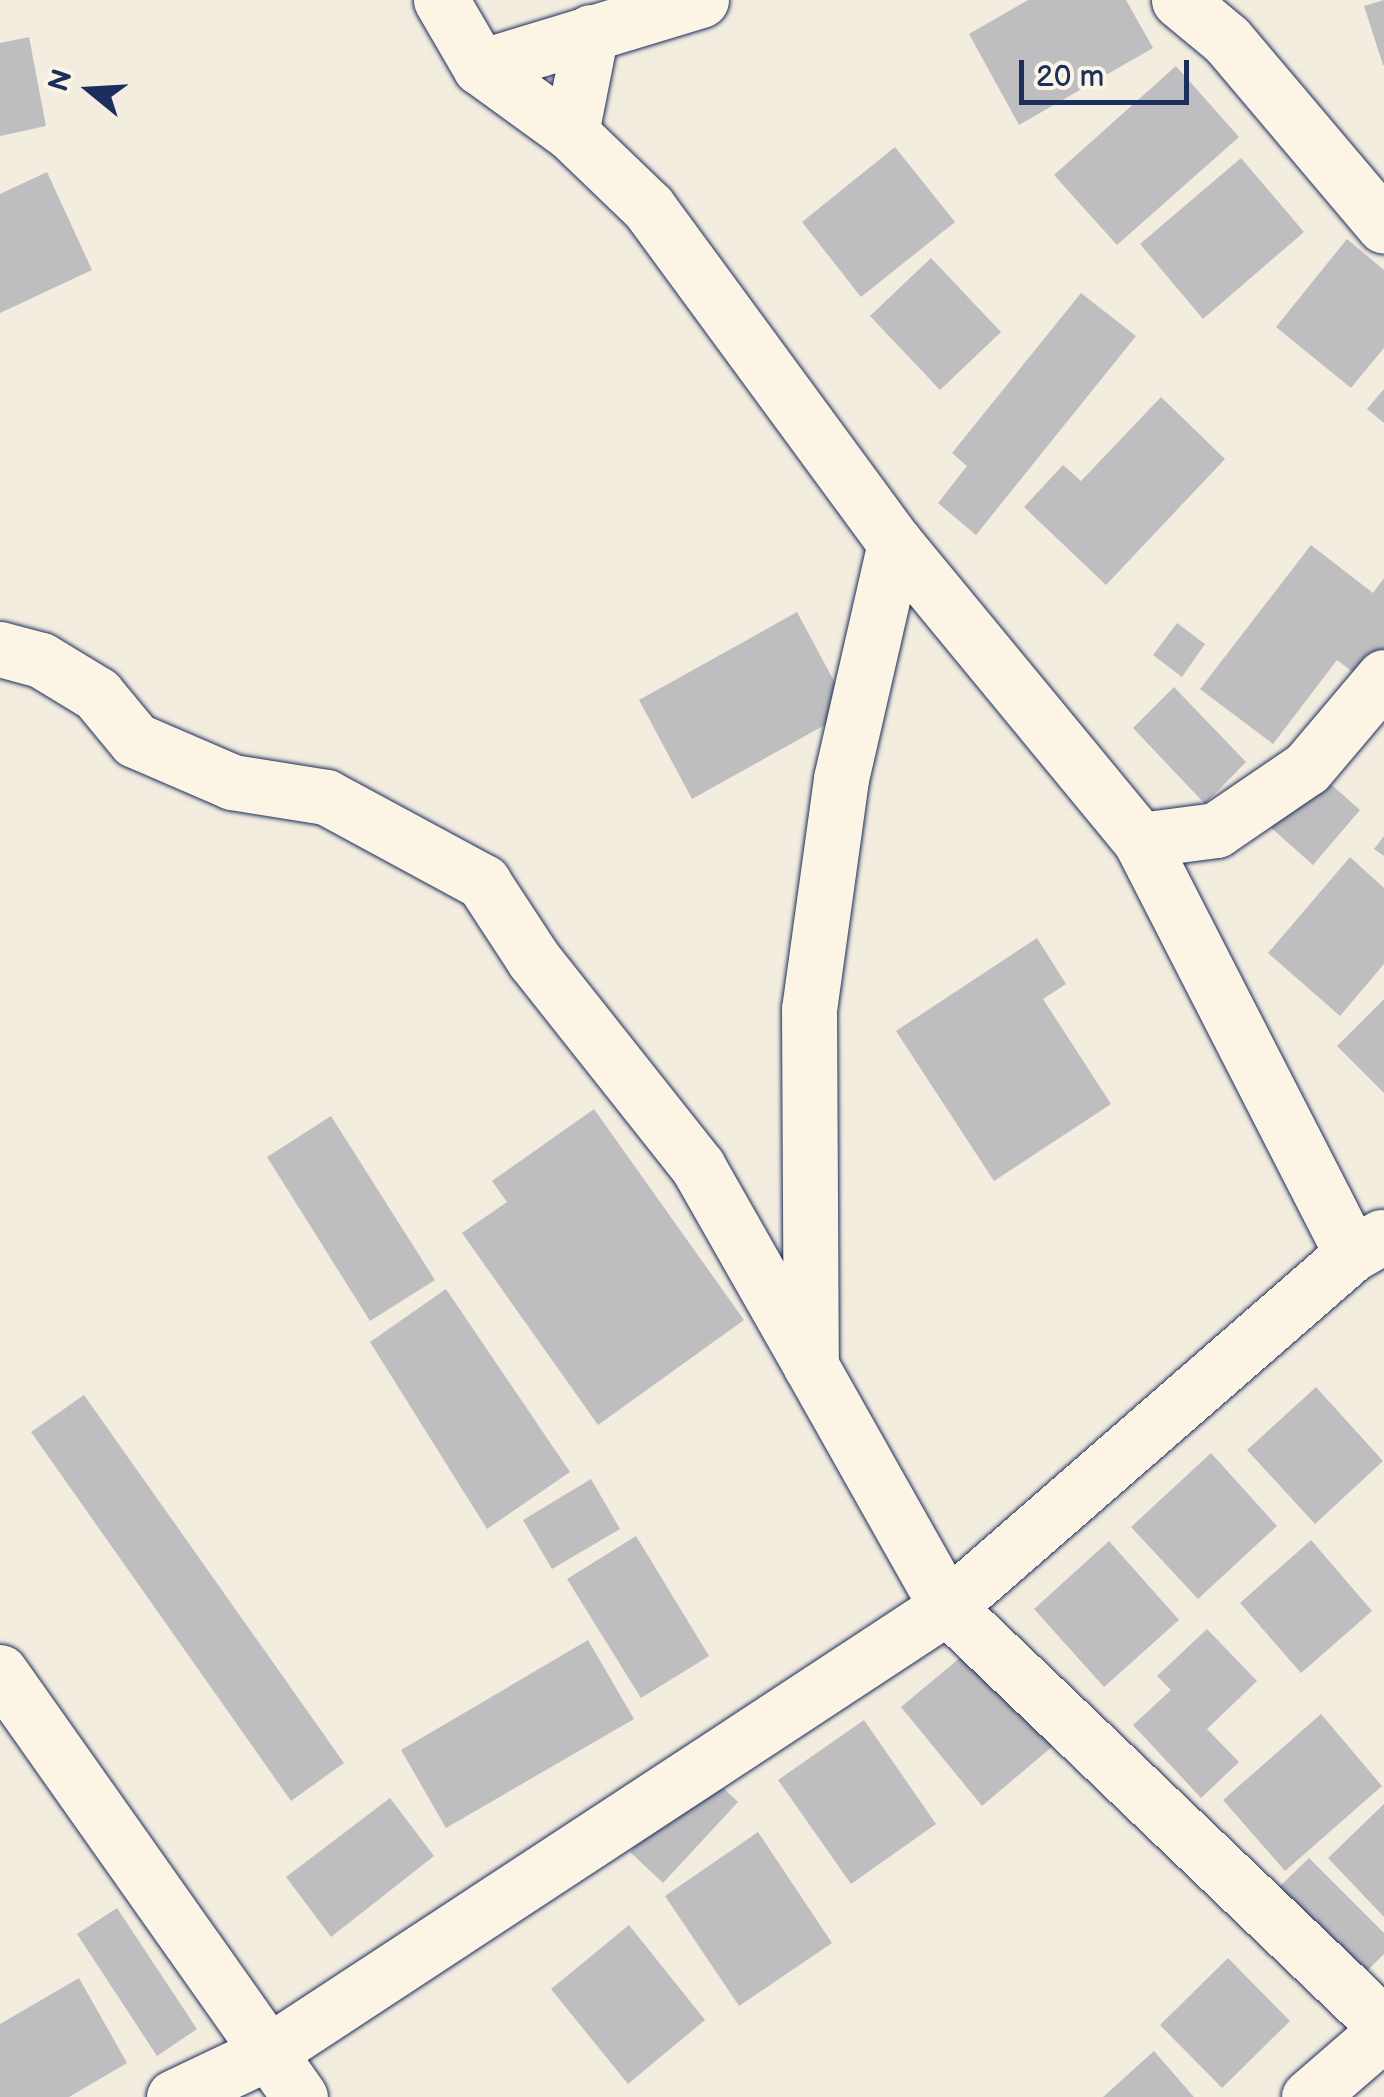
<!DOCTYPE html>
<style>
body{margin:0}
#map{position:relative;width:1384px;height:2097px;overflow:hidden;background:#f3ede0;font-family:"Balsamiq Sans",sans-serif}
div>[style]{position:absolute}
.building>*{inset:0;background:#bebec0}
.roads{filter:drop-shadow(0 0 2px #1b2f5e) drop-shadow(0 0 2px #1b2f5e)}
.minor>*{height:55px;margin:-27.5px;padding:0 27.5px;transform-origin:27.5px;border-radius:27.5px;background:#fcf5e5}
span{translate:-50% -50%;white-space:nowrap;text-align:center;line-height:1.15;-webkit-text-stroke:8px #fcf5e5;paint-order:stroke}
.north{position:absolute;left:40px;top:40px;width:100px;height:100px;-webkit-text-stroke:8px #fcf5e5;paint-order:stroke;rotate:288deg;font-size:28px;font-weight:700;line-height:40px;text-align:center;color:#1b2f5e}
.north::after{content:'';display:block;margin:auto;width:35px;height:45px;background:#1b2f5e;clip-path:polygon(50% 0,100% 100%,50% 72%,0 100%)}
.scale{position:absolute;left:1019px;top:60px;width:170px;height:45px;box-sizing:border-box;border:5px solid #1b2f5e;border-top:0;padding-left:12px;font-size:30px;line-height:35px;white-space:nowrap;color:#1b2f5e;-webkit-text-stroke:8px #fcf5e5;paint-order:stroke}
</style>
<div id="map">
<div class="building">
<i style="clip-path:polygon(1028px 0,1126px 0,1153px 48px,1019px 125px,969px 34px)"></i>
<i style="clip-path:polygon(1384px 0,1384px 65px,1383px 65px,1364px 6px)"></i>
<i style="clip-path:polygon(29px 37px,46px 126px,0 136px,0 43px)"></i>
<i style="clip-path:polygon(1176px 66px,1239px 137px,1117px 245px,1054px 175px)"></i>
<i style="clip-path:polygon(895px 147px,955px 222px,861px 297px,802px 222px)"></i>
<i style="clip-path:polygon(1241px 158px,1304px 232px,1203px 319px,1140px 244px)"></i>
<i style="clip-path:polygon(47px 172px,92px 270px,0 313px,0 194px)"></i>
<i style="clip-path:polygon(1347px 239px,1384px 270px,1384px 348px,1351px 388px,1276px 327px)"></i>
<i style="clip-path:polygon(931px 258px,1001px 332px,940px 390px,870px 316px)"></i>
<i style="clip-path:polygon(1081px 293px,1136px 336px,976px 535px,938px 503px,967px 466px,952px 453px)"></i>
<i style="clip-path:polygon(1384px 389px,1384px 423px,1367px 409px)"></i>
<i style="clip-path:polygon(1161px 397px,1225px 459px,1106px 585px,1024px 507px,1063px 465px,1081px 481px)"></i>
<i style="clip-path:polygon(1311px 545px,1373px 593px,1384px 578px,1384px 654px,1363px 680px,1337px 660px,1273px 744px,1200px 689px)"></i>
<i style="clip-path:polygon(797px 612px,850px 711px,692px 799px,639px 700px)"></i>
<i style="clip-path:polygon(1177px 623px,1205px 644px,1182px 677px,1153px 655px)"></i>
<i style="clip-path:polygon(1174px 687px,1246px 762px,1205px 804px,1133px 728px)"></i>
<i style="clip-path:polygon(1315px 770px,1360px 810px,1313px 865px,1267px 824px)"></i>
<i style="clip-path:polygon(1384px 836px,1384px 856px,1374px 849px)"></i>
<i style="clip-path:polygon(1350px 857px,1384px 888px,1384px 964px,1340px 1016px,1268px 953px)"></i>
<i style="clip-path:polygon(1037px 938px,1066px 984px,1043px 999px,1111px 1104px,994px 1181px,896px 1031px)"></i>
<i style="clip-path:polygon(1384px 999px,1384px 1093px,1337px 1046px)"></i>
<i style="clip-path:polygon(594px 1109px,744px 1320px,598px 1425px,462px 1233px,507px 1202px,492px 1181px)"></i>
<i style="clip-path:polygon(331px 1116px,435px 1280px,370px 1321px,267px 1157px)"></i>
<i style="clip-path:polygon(446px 1289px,570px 1472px,487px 1529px,370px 1342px)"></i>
<i style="clip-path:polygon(1316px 1387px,1383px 1461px,1315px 1524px,1247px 1450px)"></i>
<i style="clip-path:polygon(84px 1395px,344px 1763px,291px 1801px,31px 1432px)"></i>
<i style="clip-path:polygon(1211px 1453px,1277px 1526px,1198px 1599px,1131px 1527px)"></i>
<i style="clip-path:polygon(591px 1479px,620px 1529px,552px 1569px,523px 1520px)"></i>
<i style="clip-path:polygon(636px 1536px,709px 1656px,641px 1698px,567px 1579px)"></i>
<i style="clip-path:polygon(1311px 1540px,1372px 1611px,1301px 1673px,1240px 1603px)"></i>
<i style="clip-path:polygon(1109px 1541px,1179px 1620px,1104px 1687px,1034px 1609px)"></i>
<i style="clip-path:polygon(1207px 1629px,1257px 1681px,1207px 1729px,1239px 1762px,1201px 1798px,1133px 1725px,1171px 1690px,1157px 1676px)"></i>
<i style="clip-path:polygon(588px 1640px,634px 1719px,446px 1828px,401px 1750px)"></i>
<i style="clip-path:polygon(973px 1647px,1054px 1745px,982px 1806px,901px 1707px)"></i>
<i style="clip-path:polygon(1321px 1714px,1382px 1786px,1285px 1871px,1223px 1800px)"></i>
<i style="clip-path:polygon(864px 1720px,936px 1824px,851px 1884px,778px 1780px)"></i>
<i style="clip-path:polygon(705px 1771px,738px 1802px,663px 1883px,630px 1852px)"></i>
<i style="clip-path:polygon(390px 1798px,434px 1856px,331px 1937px,286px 1877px)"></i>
<i style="clip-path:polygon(1384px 1804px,1384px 1917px,1328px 1858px)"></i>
<i style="clip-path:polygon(758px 1832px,832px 1943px,739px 2006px,665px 1896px)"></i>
<i style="clip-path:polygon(1309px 1858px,1384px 1933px,1384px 1954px,1361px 1977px,1276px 1890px)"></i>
<i style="clip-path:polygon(117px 1908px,197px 2029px,157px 2056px,77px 1934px)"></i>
<i style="clip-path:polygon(629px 1925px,705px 2020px,628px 2084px,551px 1989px)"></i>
<i style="clip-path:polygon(1228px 1958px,1290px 2021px,1222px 2088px,1160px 2025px)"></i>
<i style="clip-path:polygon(79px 1978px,127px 2063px,69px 2097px,0 2097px,0 2024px)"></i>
<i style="clip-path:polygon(1154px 2051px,1194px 2097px,1103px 2097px)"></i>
</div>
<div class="roads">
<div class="minor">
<i style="left:441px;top:0;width:78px;rotate:59.8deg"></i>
<i style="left:480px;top:67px;width:112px;rotate:36deg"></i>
<i style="left:571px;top:133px;width:107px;rotate:43.9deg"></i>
<i style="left:648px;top:207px;width:417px;rotate:53.7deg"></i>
<i style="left:895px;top:543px;width:385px;rotate:50.5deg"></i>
<i style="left:1140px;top:840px;width:465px;rotate:62.9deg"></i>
<i style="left:1179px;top:0;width:62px;rotate:39.8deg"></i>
<i style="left:1227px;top:40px;width:243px;rotate:49.8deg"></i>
<i style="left:480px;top:67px;width:231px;rotate:-16.9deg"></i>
<i style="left:571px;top:133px;width:103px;rotate:-78.8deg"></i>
<i style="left:895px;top:543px;width:242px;rotate:102.9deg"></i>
<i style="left:841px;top:779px;width:232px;rotate:97.9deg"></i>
<i style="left:809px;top:1009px;width:357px;rotate:89.7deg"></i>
<i style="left:811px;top:1366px;width:277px;rotate:60.6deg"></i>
<i style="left:947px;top:1607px;width:605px;rotate:43.73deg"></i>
<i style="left:0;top:649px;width:42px;rotate:15deg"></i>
<i style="left:41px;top:660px;width:66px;rotate:31.3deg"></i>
<i style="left:97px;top:694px;width:60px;rotate:50.4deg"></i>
<i style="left:135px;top:740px;width:106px;rotate:23.4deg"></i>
<i style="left:232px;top:782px;width:95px;rotate:9.1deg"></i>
<i style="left:326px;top:797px;width:179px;rotate:28.4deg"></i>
<i style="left:483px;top:882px;width:93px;rotate:56.8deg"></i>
<i style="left:534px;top:960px;width:264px;rotate:51.6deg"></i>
<i style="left:698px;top:1167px;width:227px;rotate:60.4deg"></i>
<i style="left:1140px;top:840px;width:77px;rotate:-7.5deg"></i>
<i style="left:1216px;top:830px;width:110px;rotate:-34.3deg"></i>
<i style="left:1307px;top:768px;width:119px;rotate:-49.8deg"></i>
<i style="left:0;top:1672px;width:520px;rotate:54.78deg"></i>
<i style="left:174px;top:2097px;width:103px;rotate:-25.3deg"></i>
<i style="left:267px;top:2053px;width:813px;rotate:-33.26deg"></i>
<i style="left:947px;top:1607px;width:537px;rotate:-41.08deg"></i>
<i style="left:1352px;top:1254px;width:34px;rotate:-30deg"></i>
<i style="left:1309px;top:2097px;width:99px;rotate:-40.9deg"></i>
</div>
</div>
<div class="north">N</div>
<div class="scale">20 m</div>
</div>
